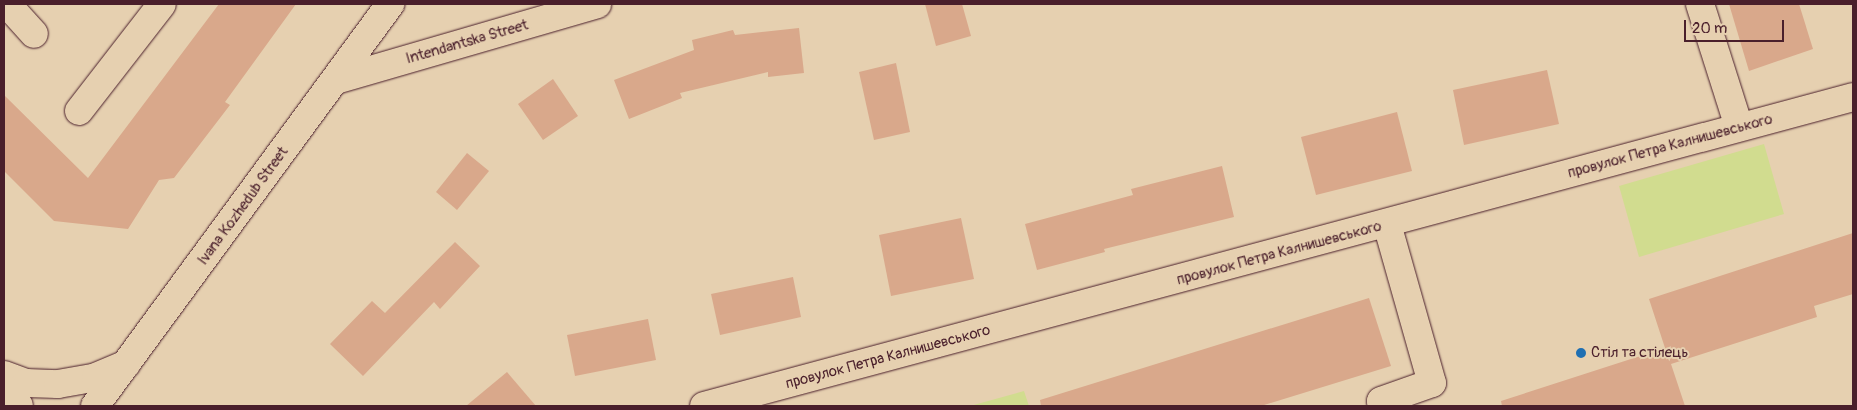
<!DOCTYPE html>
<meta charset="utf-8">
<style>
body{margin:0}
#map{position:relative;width:1857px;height:410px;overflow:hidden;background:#e6d0b0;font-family:Pangolin,sans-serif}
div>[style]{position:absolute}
.green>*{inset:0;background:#d1dc8f}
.building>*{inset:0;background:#d9a88b}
.roads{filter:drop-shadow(0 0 1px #4a1f2b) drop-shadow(0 0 1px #4a1f2b)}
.minor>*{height:28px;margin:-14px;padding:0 14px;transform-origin:14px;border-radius:14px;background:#e6d0b0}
.major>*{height:28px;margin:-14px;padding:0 14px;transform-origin:14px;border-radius:14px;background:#e6d0b0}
.dots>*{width:14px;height:14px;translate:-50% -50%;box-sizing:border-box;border:2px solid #e6d0b0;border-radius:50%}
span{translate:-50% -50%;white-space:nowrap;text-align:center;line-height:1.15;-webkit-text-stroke:4px #e6d0b0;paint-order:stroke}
.street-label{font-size:15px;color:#4a1f2b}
.poi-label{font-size:15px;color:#4a1f2b}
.left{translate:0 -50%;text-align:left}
.frame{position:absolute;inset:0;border:5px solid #4a1f2b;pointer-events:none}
.scale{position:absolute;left:1684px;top:20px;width:100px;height:22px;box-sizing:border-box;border:2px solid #4a1f2b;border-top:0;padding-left:6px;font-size:15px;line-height:18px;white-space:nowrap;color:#4a1f2b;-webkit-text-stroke:4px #e6d0b0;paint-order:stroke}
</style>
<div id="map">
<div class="green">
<i style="clip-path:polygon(1764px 144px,1784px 214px,1639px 257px,1619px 186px)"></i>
<i style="clip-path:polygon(1024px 391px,1029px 406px,970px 406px)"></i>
</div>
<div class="building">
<i style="clip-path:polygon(219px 4px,296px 4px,225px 102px,230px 105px,174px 178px,159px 180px,128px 229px,54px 221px,4px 171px,4px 95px,88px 178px)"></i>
<i style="clip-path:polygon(925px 4px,962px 4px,971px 36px,936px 46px)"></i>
<i style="clip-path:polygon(1729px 4px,1799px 4px,1813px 49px,1749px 71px)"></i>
<i style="clip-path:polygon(799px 28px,804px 73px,768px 77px,768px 72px,680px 93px,682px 98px,629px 119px,614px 80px,694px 50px,692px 40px,733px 30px,735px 35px)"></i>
<i style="clip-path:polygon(896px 63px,910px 132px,874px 140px,859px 72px)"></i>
<i style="clip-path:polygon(1547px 70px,1559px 124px,1464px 145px,1453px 90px)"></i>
<i style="clip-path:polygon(553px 79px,578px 116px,543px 140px,518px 104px)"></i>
<i style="clip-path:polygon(1397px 112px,1412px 171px,1316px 195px,1301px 137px)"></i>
<i style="clip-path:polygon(467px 153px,489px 171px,457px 210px,436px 192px)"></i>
<i style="clip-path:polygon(1222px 166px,1234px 217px,1104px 249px,1105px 252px,1037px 270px,1025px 224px,1133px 195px,1131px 189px)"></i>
<i style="clip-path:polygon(961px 218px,974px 279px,891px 296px,879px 235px)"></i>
<i style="clip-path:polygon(1853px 233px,1853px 294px,1814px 306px,1817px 317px,1671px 364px,1685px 406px,1502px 406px,1501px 401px,1665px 348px,1649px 299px)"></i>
<i style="clip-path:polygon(455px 242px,480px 266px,440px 309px,434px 302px,363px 376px,330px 344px,372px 301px,385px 313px)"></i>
<i style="clip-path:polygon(793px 277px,801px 317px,720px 335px,711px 294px)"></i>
<i style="clip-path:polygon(1369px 298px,1391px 366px,1261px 406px,1041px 406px,1040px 400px)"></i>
<i style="clip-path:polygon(648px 319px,656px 360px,575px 376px,567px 335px)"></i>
<i style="clip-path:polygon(507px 372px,536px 406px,466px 406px)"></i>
</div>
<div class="roads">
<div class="minor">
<i style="left:7px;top:4px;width:40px;rotate:48deg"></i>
<i style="left:1700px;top:4px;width:129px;rotate:72.4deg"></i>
<i style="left:336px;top:80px;width:272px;rotate:-16.2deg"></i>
<i style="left:79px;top:111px;width:135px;rotate:-52.2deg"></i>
<i style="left:4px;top:375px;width:23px;rotate:20deg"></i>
<i style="left:26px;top:383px;width:32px;rotate:2deg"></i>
<i style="left:58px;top:384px;width:39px;rotate:-10deg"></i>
<i style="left:96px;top:377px;width:33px;rotate:-23deg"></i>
<i style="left:95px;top:406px;width:499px;rotate:-53.7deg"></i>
<i style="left:704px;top:406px;width:1190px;rotate:-15.05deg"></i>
<i style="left:1383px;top:406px;width:5px;rotate:-112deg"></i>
<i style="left:1381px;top:401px;width:54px;rotate:-19.4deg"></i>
<i style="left:1432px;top:383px;width:165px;rotate:-105.8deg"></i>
</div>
<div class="major">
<i style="left:4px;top:388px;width:23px;rotate:50deg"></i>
</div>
</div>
<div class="dots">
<i style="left:1581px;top:353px;background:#1f6fb2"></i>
</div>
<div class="street-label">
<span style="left:467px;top:42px;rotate:-16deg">Intendantska Street</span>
<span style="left:1670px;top:146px;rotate:-15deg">провулок Петра Калнишевського</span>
<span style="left:243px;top:206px;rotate:-54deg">Ivana Kozhedub Street</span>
<span style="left:1279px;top:253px;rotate:-15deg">провулок Петра Калнишевського</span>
<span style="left:888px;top:357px;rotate:-15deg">провулок Петра Калнишевського</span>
</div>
<div class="poi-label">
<span class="left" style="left:1591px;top:353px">Стіл та стілець</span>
</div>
<div class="frame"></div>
<div class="scale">20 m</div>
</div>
